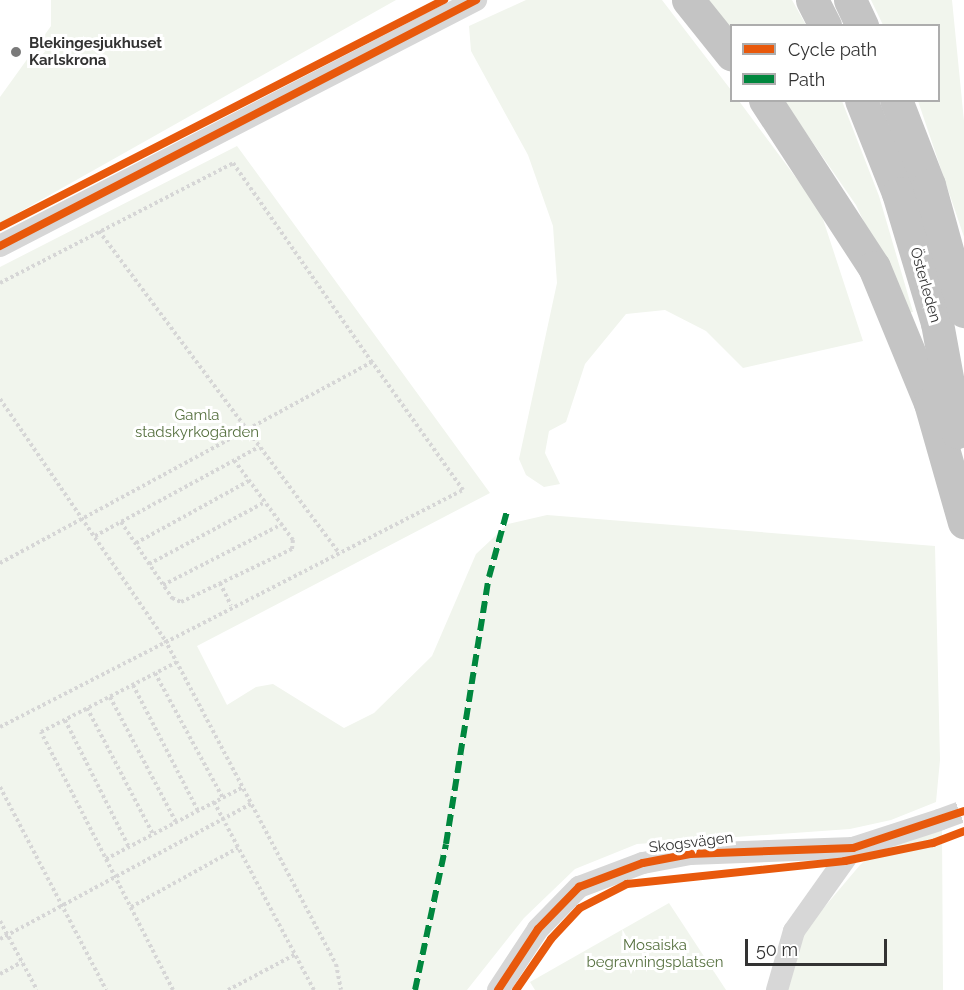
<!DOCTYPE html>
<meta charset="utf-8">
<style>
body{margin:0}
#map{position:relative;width:964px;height:990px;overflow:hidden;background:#fff;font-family:Raleway,sans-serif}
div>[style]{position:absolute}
.green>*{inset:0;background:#f1f5ed}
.minor-tunnel>*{height:22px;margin-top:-11px;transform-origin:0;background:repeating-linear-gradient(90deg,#d6d6d6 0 22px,transparent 0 33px)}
.path>*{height:4px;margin-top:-2px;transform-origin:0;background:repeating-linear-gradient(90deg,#d6d6d6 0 3px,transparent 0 6px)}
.minor>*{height:22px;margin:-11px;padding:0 11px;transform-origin:11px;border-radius:11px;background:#d7d7d7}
.highway>*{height:33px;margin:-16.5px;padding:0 16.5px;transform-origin:16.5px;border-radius:16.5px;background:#c4c4c4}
.quiet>*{height:6px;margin-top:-3px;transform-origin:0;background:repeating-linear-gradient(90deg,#00873e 0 12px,transparent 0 18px)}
.cycleway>*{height:8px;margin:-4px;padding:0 4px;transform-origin:4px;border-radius:4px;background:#e8590c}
.dots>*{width:16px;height:16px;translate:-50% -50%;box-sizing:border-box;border:3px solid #fff;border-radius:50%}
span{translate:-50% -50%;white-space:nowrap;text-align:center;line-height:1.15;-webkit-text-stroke:6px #fff;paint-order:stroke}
.poi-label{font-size:15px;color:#333;font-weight:700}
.left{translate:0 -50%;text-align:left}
.street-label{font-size:15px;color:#333}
.park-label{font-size:15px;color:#56703f}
.legend{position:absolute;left:730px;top:24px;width:210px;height:78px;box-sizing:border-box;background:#fff;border:2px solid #adadad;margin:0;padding:8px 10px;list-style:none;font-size:18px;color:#333}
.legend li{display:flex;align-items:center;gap:12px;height:30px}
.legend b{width:30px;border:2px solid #adadad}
.scale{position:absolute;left:745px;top:939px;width:142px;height:27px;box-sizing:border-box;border:3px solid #333;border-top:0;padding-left:8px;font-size:18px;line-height:21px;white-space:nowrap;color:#333;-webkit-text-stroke:4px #fff;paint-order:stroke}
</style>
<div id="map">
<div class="green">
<i style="clip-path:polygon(51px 0,396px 0,0 223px,0 97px,51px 26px)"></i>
<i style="clip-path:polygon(526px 0,662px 0,731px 90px,732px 100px,739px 101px,820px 210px,863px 341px,743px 368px,706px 331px,665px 310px,626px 314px,585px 364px,566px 422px,549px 431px,545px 453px,560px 484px,544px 487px,526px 475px,519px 459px,557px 283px,553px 226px,528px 155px,471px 51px,469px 26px)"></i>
<i style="clip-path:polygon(706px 0,792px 0,806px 25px,732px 26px,731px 33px)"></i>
<i style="clip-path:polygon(871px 0,952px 0,964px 121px,964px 237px,918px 101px,938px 100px,938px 26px,883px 25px)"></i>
<i style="clip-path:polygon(784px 101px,842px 101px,879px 196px,913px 312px,907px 313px,856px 205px)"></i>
<i style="clip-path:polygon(237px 146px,490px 493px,197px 646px,227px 705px,256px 687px,273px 684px,344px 728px,374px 713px,432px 656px,476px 554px,508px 524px,547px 515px,935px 546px,940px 760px,936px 802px,891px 820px,850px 829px,637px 844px,575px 869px,524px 918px,467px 990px,0 990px,0 267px)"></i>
<i style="clip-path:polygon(942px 829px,943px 990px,787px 990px,805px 930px,860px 865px,878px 850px)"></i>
<i style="clip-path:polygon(669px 903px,726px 990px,535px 990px,530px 982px)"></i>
</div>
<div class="minor-tunnel">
<i style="left:939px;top:820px;width:27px;rotate:-20deg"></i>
</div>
<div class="path">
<i style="left:99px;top:231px;width:402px;rotate:53.3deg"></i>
<i style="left:0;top:283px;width:262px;rotate:-27.2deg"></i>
<i style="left:233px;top:163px;width:243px;rotate:55.1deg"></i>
<i style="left:372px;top:362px;width:423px;rotate:151.6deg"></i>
<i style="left:0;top:399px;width:292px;rotate:55.6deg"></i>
<i style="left:165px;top:640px;width:366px;rotate:62.2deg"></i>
<i style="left:336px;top:964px;width:26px;rotate:79deg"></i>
<i style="left:121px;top:522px;width:92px;rotate:56.1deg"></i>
<i style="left:172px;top:598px;width:10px;rotate:24deg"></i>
<i style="left:181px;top:602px;width:123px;rotate:-25.5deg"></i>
<i style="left:292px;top:549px;width:9px;rotate:-84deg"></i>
<i style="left:293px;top:540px;width:99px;rotate:-126.4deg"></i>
<i style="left:95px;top:536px;width:187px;rotate:-28.5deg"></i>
<i style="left:136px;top:543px;width:129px;rotate:-28.8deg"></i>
<i style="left:149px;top:564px;width:132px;rotate:-28.1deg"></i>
<i style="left:220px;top:583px;width:25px;rotate:64deg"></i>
<i style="left:163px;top:585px;width:134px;rotate:-27.1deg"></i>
<i style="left:155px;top:673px;width:142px;rotate:61.5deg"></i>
<i style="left:133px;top:685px;width:142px;rotate:62.7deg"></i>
<i style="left:110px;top:697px;width:141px;rotate:62.2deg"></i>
<i style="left:87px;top:708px;width:142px;rotate:62.4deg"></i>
<i style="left:65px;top:720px;width:142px;rotate:63.3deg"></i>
<i style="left:0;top:727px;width:520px;rotate:-27.11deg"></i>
<i style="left:463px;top:490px;width:157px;rotate:-125.4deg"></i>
<i style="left:0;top:787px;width:229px;rotate:62.4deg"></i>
<i style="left:214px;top:802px;width:213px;rotate:62deg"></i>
<i style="left:106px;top:859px;width:155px;rotate:-27.7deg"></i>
<i style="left:131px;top:907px;width:122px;rotate:-28.9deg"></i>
<i style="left:0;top:921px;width:78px;rotate:61.8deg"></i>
<i style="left:0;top:939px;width:285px;rotate:-28.3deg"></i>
<i style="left:0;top:974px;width:25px;rotate:-29deg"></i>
<i style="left:173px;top:990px;width:290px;rotate:-117.1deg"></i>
<i style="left:41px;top:732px;width:153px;rotate:-27.2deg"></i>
<i style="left:228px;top:990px;width:77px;rotate:-27.9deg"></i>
</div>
<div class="minor">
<i style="left:0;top:246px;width:536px;rotate:-27.33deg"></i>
<i style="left:498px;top:990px;width:73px;rotate:-56.7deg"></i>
<i style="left:538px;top:929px;width:59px;rotate:-45.7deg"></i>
<i style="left:579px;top:887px;width:68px;rotate:-20.6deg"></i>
<i style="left:643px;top:863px;width:48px;rotate:-10.8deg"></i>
<i style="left:690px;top:854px;width:163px;rotate:-2.1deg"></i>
<i style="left:853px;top:848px;width:90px;rotate:-18deg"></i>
<i style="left:777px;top:990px;width:61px;rotate:-73.9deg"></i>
<i style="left:794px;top:931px;width:102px;rotate:-54.6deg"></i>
</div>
<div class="highway">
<i style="left:688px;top:0;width:70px;rotate:51.3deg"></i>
<i style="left:812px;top:0;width:29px;rotate:63deg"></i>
<i style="left:850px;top:0;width:29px;rotate:65deg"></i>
<i style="left:765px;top:100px;width:199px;rotate:56.9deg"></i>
<i style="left:874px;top:267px;width:147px;rotate:67.6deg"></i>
<i style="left:930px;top:403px;width:124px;rotate:74.1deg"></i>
<i style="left:861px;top:100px;width:100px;rotate:68.3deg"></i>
<i style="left:898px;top:193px;width:136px;rotate:73.3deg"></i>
<i style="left:937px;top:323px;width:111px;rotate:79.6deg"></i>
<i style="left:896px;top:100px;width:91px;rotate:68.8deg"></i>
<i style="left:929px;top:185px;width:131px;rotate:74.5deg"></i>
</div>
<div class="quiet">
<i style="left:415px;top:990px;width:149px;rotate:-78deg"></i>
<i style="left:446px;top:844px;width:270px;rotate:-80.9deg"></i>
<i style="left:489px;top:577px;width:68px;rotate:-74.7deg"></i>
</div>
<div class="cycleway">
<i style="left:0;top:227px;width:499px;rotate:-27.1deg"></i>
<i style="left:0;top:246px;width:536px;rotate:-27.33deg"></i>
<i style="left:498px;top:990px;width:73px;rotate:-56.7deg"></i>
<i style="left:538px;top:929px;width:59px;rotate:-45.7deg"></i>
<i style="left:579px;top:887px;width:68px;rotate:-20.6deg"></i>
<i style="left:643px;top:863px;width:48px;rotate:-10.8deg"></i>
<i style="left:690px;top:854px;width:163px;rotate:-2.1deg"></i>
<i style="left:853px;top:848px;width:117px;rotate:-18.4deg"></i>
<i style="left:516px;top:990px;width:62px;rotate:-55.5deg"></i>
<i style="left:551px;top:939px;width:42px;rotate:-46.9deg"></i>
<i style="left:580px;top:908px;width:53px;rotate:-27.1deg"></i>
<i style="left:627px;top:884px;width:219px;rotate:-6deg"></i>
<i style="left:845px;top:861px;width:90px;rotate:-11.6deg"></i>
<i style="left:933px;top:843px;width:33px;rotate:-21deg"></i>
</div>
<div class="dots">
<i style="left:16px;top:52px;background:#7a7a7a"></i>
</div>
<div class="poi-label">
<span class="left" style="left:29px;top:52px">Blekingesjukhuset<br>Karlskrona</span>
</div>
<div class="street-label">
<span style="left:925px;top:285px;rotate:74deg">Österleden</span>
<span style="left:691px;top:843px;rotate:-7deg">Skogsvägen</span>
</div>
<div class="park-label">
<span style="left:197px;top:424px">Gamla<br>stadskyrkogården</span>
<span style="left:655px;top:954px">Mosaiska<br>begravningsplatsen</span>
</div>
<ul class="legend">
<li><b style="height:8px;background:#e8590c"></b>Cycle path</li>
<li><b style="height:8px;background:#00873e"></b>Path</li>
</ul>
<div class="scale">50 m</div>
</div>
